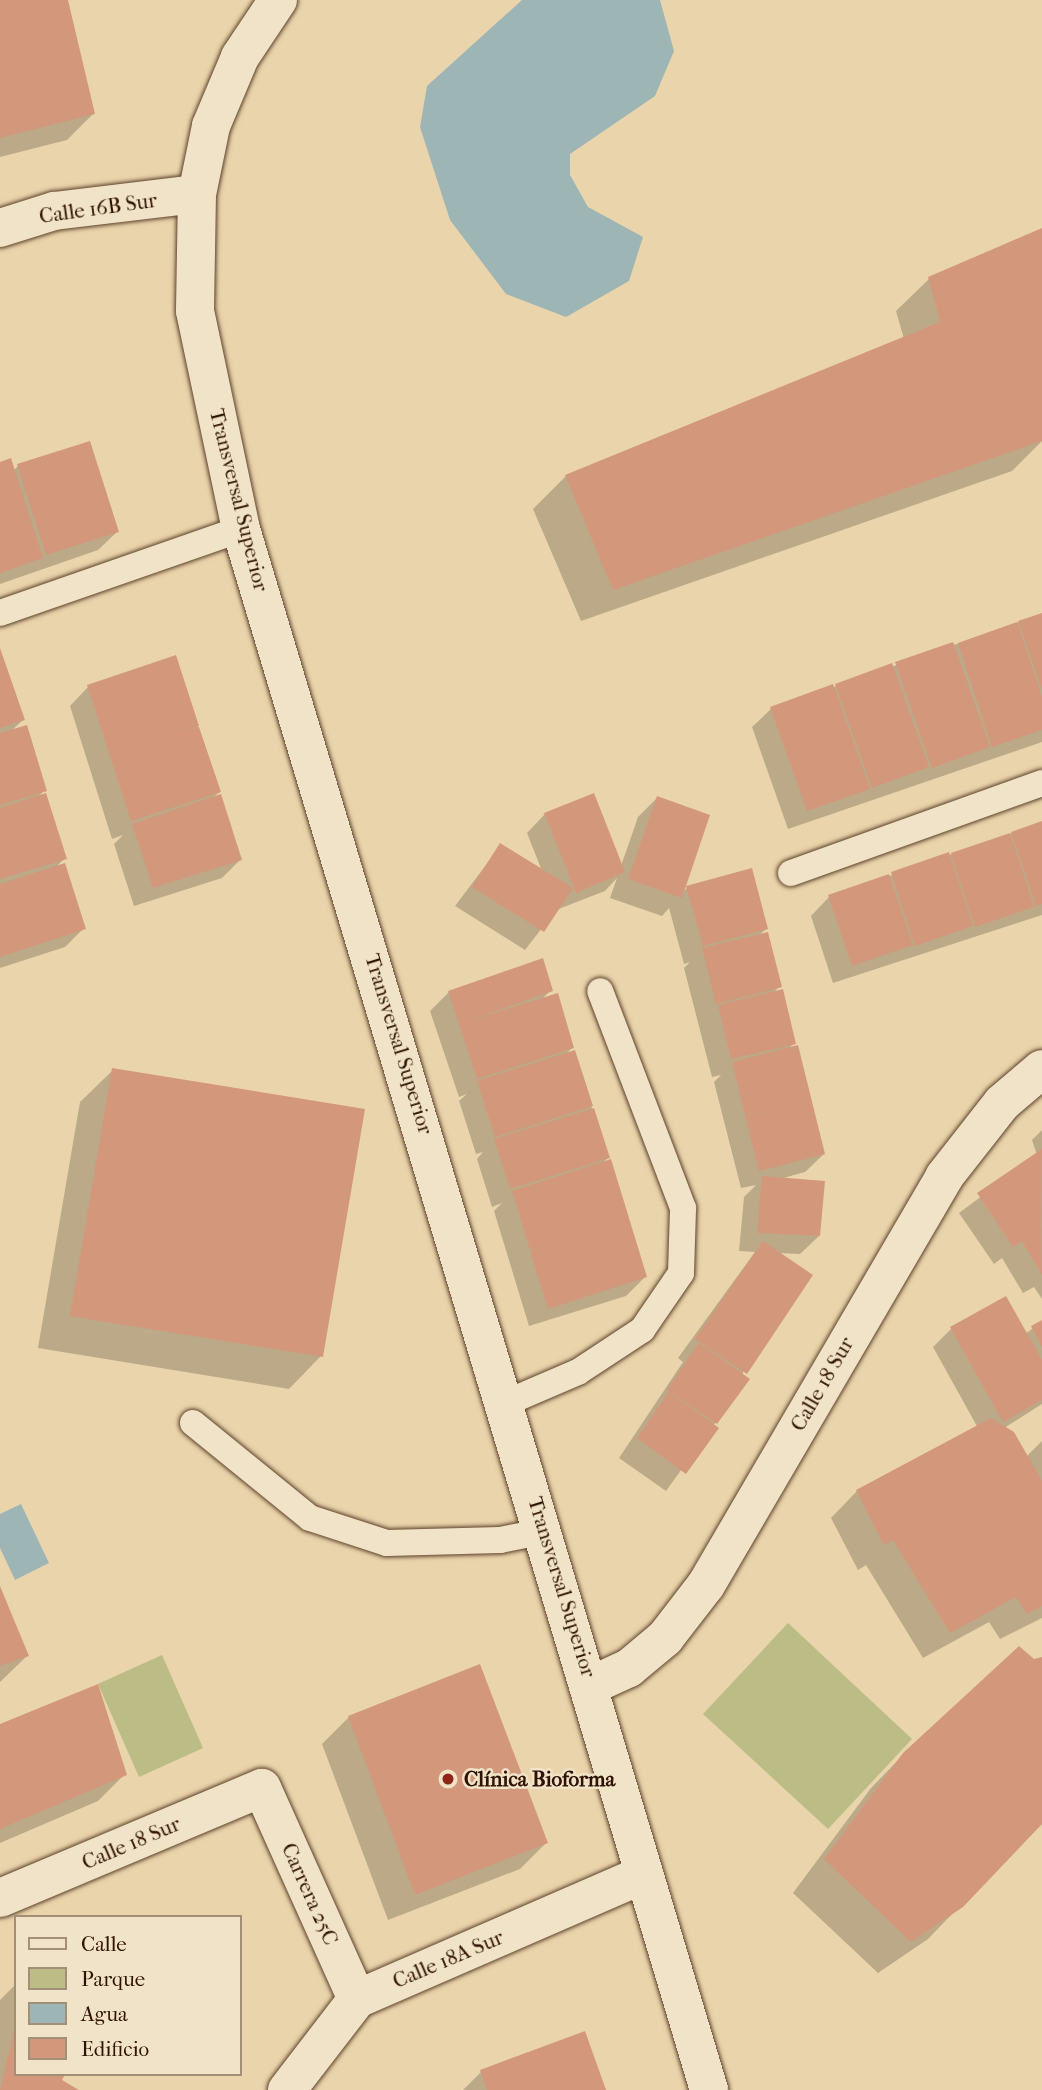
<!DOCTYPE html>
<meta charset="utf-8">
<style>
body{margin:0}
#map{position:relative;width:1042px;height:2090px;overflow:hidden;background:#ead4ab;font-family:"IM FELL French Canon",serif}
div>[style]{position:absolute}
.green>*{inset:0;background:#bbbc86}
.water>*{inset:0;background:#9eb5b6}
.shadow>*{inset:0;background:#0003}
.building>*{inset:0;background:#d3987c}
.roads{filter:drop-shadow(0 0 2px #5e422b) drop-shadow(0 0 2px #5e422b)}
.lane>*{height:26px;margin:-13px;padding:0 13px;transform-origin:13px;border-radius:13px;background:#f1e3c8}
.street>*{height:38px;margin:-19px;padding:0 19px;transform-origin:19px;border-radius:19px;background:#f1e3c8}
.secondary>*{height:38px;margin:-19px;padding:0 19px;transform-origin:19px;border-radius:19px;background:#f1e3c8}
.dots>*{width:19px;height:19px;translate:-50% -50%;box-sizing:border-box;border:4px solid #f1e3c8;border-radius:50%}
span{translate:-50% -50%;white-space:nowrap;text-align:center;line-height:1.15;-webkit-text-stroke:5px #f1e3c8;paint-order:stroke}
.street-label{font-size:21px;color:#2f1200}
.poi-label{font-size:21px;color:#2f1200;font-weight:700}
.left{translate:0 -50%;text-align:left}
.legend{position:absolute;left:14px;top:1915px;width:228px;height:161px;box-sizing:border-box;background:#f1e3c8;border:2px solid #a38f78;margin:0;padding:9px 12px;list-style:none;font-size:21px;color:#2f1200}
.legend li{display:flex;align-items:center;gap:14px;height:35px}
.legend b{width:35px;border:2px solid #a38f78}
</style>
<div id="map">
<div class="green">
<i style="clip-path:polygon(788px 1623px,912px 1739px,828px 1829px,703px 1714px)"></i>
<i style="clip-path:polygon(162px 1655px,203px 1748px,139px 1777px,98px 1684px)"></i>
</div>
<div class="water">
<i style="clip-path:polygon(522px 0,660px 0,674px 51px,655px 96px,570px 154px,570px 175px,588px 207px,643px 237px,629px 281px,566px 317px,506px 294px,450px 220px,420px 127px,427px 86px)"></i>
<i style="clip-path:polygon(21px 1504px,49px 1563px,15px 1580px,0 1548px,0 1514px)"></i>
</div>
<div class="shadow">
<i style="clip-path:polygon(0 0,66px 0,93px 114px,67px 140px,0 157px)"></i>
<i style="clip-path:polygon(1042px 230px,1042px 441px,1012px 471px,581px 621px,533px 509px,566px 476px,904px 339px,896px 311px,929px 279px)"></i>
<i style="clip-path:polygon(0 464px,13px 471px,18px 466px,117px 532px,98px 550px,0 584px)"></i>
<i style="clip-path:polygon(1042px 614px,1042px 742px,788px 829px,752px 727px,771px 709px)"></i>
<i style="clip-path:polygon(0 653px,23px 720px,11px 731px,45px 790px,37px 798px,65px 858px,55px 868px,84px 928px,65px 947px,0 968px)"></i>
<i style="clip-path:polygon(175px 657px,219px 792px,212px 799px,240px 860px,222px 878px,134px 906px,114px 844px,123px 835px,112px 839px,70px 706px,88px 687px)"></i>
<i style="clip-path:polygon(657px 798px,682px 893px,687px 888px,766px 929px,758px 936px,780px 986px,773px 993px,794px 1043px,788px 1049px,824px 1154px,805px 1172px,780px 1179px,819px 1236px,800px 1254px,778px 1253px,742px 1376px,747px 1379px,666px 1491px,619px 1458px,683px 1362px,678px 1358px,755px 1252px,739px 1251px,744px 1197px,756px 1185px,741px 1188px,714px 1082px,721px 1075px,712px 1077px,684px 968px,690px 962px,684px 964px,669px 908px,662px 916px,610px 898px,617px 878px,605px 891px,556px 910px,525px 950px,455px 906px,501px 845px,542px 871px,527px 833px,545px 814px,621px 866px,638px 817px)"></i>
<i style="clip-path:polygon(1042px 823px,1042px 915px,833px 983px,811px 916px,829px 897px)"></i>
<i style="clip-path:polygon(551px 990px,542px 999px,572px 1048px,564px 1056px,574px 1053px,608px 1158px,601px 1164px,645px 1277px,626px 1296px,529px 1326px,494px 1211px,502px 1203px,492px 1207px,477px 1159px,483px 1152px,476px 1154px,459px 1101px,467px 1094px,459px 1097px,430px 1011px,449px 992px)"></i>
<i style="clip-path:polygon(113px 1070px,321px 1356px,289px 1389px,38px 1348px,80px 1102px)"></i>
<i style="clip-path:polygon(1042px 1130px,1042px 1299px,1034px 1287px,1023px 1293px,1002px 1258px,994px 1264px,959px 1213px,1037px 1155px,1032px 1140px)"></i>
<i style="clip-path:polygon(1042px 1322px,1042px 1404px,1004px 1428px,1026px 1457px,1042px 1441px,1042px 1618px,1000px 1639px,989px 1622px,923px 1658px,866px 1565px,858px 1570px,831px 1518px,857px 1491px,978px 1428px,933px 1347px,951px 1329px,1025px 1334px)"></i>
<i style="clip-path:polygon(0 1591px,27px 1656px,0 1682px)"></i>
<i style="clip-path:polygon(1042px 1658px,1042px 1821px,928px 1939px,878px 1973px,793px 1893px,871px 1788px,904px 1754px)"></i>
<i style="clip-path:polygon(349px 1717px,546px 1843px,520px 1869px,388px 1920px,322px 1744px)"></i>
<i style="clip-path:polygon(0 1726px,125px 1774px,98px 1801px,0 1843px)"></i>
<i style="clip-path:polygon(16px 1984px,16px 2074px,60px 2081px,76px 2090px,0 2090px,0 2000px)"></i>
<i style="clip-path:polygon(481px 2072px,604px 2090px,463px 2090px)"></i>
</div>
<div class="building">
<i style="clip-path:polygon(0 0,68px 0,95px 114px,0 138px)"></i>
<i style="clip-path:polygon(1042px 228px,1042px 441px,613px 590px,565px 475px,940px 322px,928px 277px)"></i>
<i style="clip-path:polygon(90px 441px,119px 532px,46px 555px,17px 464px)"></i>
<i style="clip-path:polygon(11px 458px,43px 558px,0 573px,0 462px)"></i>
<i style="clip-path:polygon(1042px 613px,1042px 689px,1018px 621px)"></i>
<i style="clip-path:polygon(1017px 622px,1042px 697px,1042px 730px,992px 747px,958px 643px)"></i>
<i style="clip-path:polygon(953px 642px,990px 747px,932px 768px,895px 662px)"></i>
<i style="clip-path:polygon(0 648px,25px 720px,0 728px)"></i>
<i style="clip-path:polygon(176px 655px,199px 726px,186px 730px,199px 727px,221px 792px,131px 821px,87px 685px)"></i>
<i style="clip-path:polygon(892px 663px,929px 767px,872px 788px,835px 684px)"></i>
<i style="clip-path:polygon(833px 684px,870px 789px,807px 811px,770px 707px)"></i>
<i style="clip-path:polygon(27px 725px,47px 791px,0 805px,0 733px)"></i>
<i style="clip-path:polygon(46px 793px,67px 859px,0 879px,0 808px)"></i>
<i style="clip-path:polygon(594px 793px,625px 872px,576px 893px,544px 813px)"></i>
<i style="clip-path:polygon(221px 794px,242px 860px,153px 888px,132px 824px)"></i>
<i style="clip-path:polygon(657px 796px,710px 815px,682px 898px,628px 879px)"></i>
<i style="clip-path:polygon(1042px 821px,1042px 904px,1036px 906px,1011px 832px)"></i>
<i style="clip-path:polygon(1010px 833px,1034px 907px,975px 927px,951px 853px)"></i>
<i style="clip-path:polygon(500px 843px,573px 888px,544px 932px,472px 887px)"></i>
<i style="clip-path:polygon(949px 852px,973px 926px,915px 946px,891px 872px)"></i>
<i style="clip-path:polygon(65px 863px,86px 929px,0 957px,0 884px)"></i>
<i style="clip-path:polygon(752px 868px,768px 929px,703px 946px,686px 886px)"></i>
<i style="clip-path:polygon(889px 874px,913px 945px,852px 966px,828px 895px)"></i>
<i style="clip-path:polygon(768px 932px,782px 987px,716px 1004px,702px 948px)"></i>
<i style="clip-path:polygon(543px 958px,553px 991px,465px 1022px,558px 993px,574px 1048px,477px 1079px,448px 991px)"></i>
<i style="clip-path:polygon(783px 989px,796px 1044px,731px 1059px,718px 1005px)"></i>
<i style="clip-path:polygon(798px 1045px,825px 1154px,759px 1171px,745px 1116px,759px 1112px,745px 1115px,732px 1062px)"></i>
<i style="clip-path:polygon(575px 1050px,593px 1106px,495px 1137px,477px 1081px)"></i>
<i style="clip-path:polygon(112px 1068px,365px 1109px,323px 1357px,70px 1316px)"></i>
<i style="clip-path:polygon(594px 1108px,610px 1158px,510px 1189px,494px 1139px)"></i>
<i style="clip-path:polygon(1042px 1149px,1041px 1224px,1042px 1275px,1022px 1241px,1013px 1247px,977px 1193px)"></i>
<i style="clip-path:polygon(611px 1159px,647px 1277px,548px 1309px,530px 1251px,544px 1246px,530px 1250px,512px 1191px)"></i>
<i style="clip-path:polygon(762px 1176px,825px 1181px,820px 1236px,757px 1233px)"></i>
<i style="clip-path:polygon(763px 1241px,813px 1275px,747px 1374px,695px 1339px)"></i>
<i style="clip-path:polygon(1006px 1296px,1042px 1360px,1042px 1400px,1003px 1422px,950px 1327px)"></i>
<i style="clip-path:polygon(1042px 1320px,1042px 1347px,1031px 1326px)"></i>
<i style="clip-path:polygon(699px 1343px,750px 1379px,717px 1424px,667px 1390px)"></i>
<i style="clip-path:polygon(669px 1392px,719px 1428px,686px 1474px,637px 1438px)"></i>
<i style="clip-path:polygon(991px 1418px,1014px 1432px,1042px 1481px,1042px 1606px,1027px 1614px,1016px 1597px,950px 1633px,893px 1540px,884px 1545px,856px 1490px)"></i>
<i style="clip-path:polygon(0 1586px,29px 1656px,0 1666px)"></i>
<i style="clip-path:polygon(1019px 1646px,1034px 1659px,1042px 1657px,1042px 1824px,963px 1907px,911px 1942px,824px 1859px,903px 1753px)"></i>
<i style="clip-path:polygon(480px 1664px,548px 1843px,415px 1895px,348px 1716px)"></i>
<i style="clip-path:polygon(98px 1684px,127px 1775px,0 1829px,0 1724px)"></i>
<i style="clip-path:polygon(15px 2027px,16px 2074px,65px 2074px,62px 2080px,79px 2090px,0 2090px)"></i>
<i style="clip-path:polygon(585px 2031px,606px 2090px,487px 2090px,480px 2070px)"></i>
</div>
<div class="roads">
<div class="lane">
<i style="left:0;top:613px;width:255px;rotate:-19.2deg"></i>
<i style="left:791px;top:873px;width:267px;rotate:-19.7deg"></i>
<i style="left:508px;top:1402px;width:76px;rotate:-23.2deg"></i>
<i style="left:578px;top:1372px;width:77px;rotate:-33.3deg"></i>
<i style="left:642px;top:1330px;width:69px;rotate:-55.6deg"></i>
<i style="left:681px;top:1273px;width:65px;rotate:-88.2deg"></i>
<i style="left:683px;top:1208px;width:232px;rotate:-110.9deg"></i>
<i style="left:193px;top:1423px;width:151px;rotate:39.1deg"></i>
<i style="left:310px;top:1518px;width:81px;rotate:18deg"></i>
<i style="left:387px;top:1543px;width:113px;rotate:-1.5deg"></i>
<i style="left:500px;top:1540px;width:46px;rotate:-11.3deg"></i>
</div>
<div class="street">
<i style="left:0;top:228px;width:57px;rotate:-17.5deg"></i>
<i style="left:54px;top:211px;width:144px;rotate:-6.8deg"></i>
<i style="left:592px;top:1685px;width:41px;rotate:-24.7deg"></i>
<i style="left:629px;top:1668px;width:47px;rotate:-39.8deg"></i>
<i style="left:665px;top:1638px;width:67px;rotate:-52.3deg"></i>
<i style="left:706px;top:1585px;width:472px;rotate:-59.7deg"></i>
<i style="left:944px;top:1177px;width:94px;rotate:-51.9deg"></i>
<i style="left:1002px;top:1103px;width:52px;rotate:-40.4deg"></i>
<i style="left:0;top:1898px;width:284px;rotate:-22.8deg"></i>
<i style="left:262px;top:1788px;width:231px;rotate:65.8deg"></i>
<i style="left:287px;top:2090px;width:115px;rotate:-52.4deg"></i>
<i style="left:357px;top:1999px;width:313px;rotate:-23.5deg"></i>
</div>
<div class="secondary">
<i style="left:278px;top:0;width:69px;rotate:123.7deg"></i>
<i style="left:240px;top:57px;width:75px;rotate:112.8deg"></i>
<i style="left:211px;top:126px;width:69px;rotate:101.6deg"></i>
<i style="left:197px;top:194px;width:117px;rotate:91deg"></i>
<i style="left:195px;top:311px;width:223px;rotate:78.1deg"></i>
<i style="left:241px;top:529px;width:1630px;rotate:73.31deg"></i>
</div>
</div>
<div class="dots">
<i style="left:448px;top:1779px;background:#8f2418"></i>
</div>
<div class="street-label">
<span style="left:98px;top:208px;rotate:-8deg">Calle 16B Sur</span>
<span style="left:239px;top:500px;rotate:76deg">Transversal Superior</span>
<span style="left:399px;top:1044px;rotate:73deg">Transversal Superior</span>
<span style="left:822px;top:1384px;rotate:-60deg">Calle 18 Sur</span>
<span style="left:562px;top:1587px;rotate:73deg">Transversal Superior</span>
<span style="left:131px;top:1843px;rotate:-23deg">Calle 18 Sur</span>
<span style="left:310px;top:1894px;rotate:66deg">Carrera 25C</span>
<span style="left:448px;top:1959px;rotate:-23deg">Calle 18A Sur</span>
</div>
<div class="poi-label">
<span class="left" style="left:464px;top:1779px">Clínica Bioforma</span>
</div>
<ul class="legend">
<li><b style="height:9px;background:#f1e3c8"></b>Calle</li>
<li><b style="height:19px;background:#bbbc86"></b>Parque</li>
<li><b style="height:19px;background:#9eb5b6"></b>Agua</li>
<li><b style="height:19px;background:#d3987c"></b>Edificio</li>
</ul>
</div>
